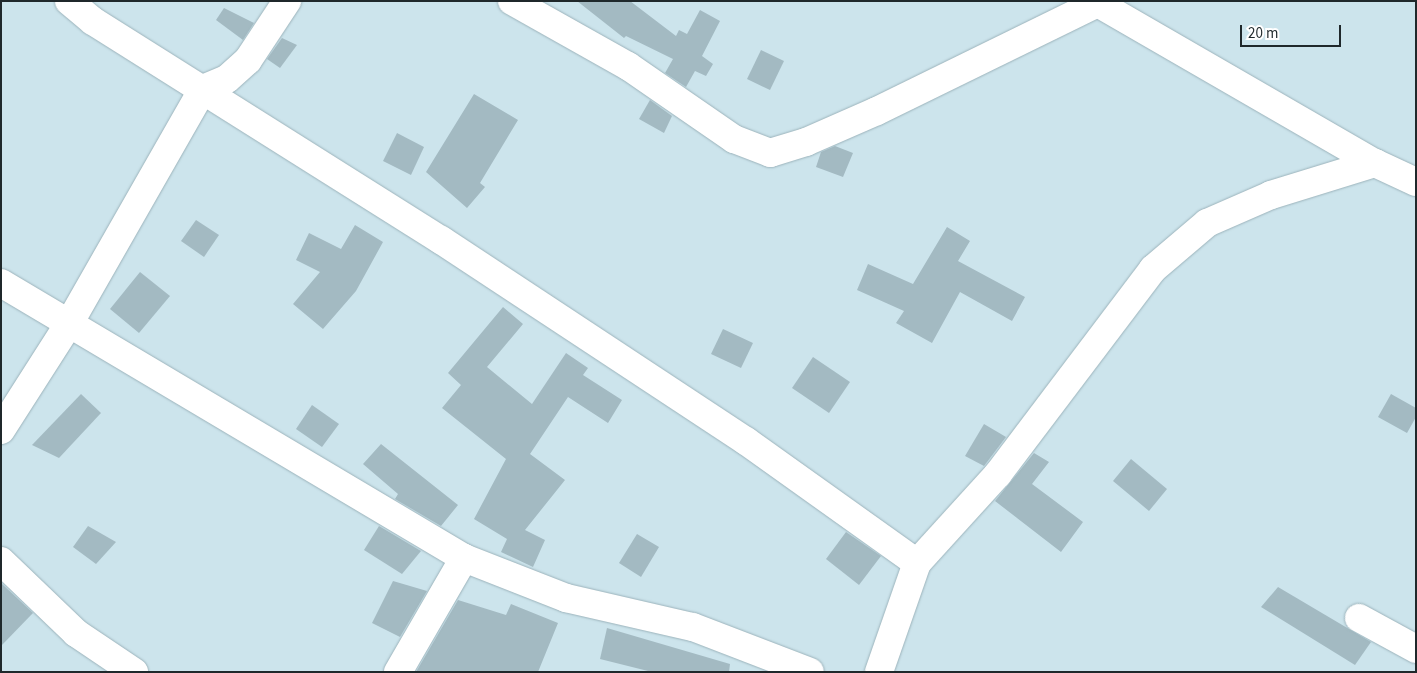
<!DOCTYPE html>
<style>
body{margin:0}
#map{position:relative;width:1417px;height:673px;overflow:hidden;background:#cce4ec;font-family:"Source Sans 3",sans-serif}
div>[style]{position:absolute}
.building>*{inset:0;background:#a3bac2}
.roads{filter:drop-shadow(0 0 1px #9cb3bb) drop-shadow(0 0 1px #9cb3bb)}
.minor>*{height:28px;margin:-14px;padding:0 14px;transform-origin:14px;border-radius:14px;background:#fff}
.major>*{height:28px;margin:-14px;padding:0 14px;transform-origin:14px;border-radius:14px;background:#fff}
span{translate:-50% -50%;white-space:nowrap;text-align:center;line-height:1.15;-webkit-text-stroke:4px #fff;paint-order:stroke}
.frame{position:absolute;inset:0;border:2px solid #1f282b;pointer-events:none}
.scale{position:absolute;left:1240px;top:25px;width:101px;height:22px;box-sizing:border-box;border:2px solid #1f282b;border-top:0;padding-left:6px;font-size:15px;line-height:18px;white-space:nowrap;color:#1f282b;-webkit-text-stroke:4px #fff;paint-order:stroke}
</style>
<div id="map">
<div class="building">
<i style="clip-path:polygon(577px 1px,630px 1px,676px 36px,679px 30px,687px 34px,700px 10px,720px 21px,702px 56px,713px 64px,706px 76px,695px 71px,686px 87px,665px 73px,673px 59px,626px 36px,624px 38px)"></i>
<i style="clip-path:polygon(224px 8px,254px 23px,243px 40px,216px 20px)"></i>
<i style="clip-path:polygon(282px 38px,297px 45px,280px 68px,267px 59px)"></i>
<i style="clip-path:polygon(761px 50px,784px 61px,770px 90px,747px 79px)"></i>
<i style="clip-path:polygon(474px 94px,518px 120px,480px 183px,485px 187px,467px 208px,426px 172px)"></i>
<i style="clip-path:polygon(650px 100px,672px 116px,664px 133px,639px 119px)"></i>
<i style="clip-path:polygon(397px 133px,424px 147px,411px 175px,383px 161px)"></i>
<i style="clip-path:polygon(835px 146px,853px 153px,843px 177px,816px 167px,821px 152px)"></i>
<i style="clip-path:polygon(196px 220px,219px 235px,204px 257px,181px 241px)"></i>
<i style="clip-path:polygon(355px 225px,383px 242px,356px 291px,323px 329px,293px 304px,320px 272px,296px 260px,309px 233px,341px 249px)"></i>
<i style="clip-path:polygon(947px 227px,970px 241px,958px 261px,1025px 297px,1012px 321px,960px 292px,932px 343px,896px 323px,904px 311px,857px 290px,868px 264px,913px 284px)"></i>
<i style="clip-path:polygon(140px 272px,170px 296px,139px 333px,110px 309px)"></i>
<i style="clip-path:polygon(503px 307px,523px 324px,487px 367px,532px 404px,566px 353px,588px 368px,583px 375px,622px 400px,608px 423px,568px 397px,530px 454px,565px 480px,525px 530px,545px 540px,533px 567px,501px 552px,507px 539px,474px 519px,506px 459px,442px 408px,461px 385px,448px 373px)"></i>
<i style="clip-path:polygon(723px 329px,753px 343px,741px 368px,711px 354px)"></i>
<i style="clip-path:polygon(813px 357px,850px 382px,829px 413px,792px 388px)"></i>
<i style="clip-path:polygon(81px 394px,101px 413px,59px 458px,32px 445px)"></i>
<i style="clip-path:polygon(1391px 394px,1416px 408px,1416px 417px,1407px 433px,1378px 417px)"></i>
<i style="clip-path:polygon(312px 405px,339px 424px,322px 447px,296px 429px)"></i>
<i style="clip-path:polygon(984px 424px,1006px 437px,984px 466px,965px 456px)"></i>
<i style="clip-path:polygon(381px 444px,458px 505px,441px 526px,395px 499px,398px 494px,363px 464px)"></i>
<i style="clip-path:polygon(1034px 453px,1049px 462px,1032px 484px,1083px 522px,1061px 552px,995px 501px)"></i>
<i style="clip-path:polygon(1131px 459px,1167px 489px,1149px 511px,1113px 481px)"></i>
<i style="clip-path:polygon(88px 526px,116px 542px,96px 564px,73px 547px)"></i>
<i style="clip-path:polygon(379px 526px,421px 551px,402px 574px,364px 550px)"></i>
<i style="clip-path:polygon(846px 532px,881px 556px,859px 585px,826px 559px)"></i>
<i style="clip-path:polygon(637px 534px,659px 547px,641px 577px,619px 563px)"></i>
<i style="clip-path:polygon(393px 581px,427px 591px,400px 637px,372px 623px)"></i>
<i style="clip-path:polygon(1px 583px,33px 613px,1px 646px)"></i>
<i style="clip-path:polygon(1278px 587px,1371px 642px,1355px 665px,1261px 607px)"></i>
<i style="clip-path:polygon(458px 600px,506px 615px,511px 604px,558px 623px,538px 672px,416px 672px)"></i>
<i style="clip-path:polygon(607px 628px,730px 664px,729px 672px,652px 672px,600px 659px)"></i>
</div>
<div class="roads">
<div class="minor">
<i style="left:69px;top:1px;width:31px;rotate:40deg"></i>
<i style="left:93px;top:21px;width:411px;rotate:32.2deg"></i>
<i style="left:441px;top:240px;width:365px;rotate:33.4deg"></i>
<i style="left:746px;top:441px;width:210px;rotate:35.5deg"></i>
<i style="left:512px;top:1px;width:133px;rotate:29.3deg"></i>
<i style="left:628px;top:66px;width:129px;rotate:34.6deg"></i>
<i style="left:734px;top:139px;width:39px;rotate:21deg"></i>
<i style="left:770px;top:153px;width:38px;rotate:-17deg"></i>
<i style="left:806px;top:142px;width:77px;rotate:-23.6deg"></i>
<i style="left:877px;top:111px;width:245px;rotate:-26.1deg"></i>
<i style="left:1px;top:283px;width:539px;rotate:30.71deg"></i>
<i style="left:464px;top:558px;width:110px;rotate:21.4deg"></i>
<i style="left:566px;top:598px;width:130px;rotate:12.9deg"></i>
<i style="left:693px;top:627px;width:125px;rotate:21deg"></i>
<i style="left:1px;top:430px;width:128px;rotate:-57.4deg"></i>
<i style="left:70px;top:322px;width:268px;rotate:-60.3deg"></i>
<i style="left:203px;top:89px;width:26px;rotate:-23deg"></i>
<i style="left:227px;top:79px;width:28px;rotate:-42deg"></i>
<i style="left:248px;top:60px;width:71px;rotate:-56.5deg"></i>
<i style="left:1px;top:561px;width:104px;rotate:43.8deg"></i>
<i style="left:76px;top:633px;width:70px;rotate:33.9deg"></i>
<i style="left:1359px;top:618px;width:65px;rotate:28.5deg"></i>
<i style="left:398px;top:672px;width:132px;rotate:-59.9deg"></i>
<i style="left:879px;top:672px;width:115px;rotate:-70.8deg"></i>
<i style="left:917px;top:563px;width:120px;rotate:-47.7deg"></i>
<i style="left:998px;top:474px;width:257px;rotate:-52.9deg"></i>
<i style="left:1153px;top:269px;width:71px;rotate:-40.4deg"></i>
<i style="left:1207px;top:223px;width:70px;rotate:-23.6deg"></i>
<i style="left:1271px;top:195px;width:109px;rotate:-17.1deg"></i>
</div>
<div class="major">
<i style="left:1094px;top:1px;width:324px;rotate:30deg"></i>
<i style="left:1375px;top:163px;width:45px;rotate:24.9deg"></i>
</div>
</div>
<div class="frame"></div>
<div class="scale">20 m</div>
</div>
